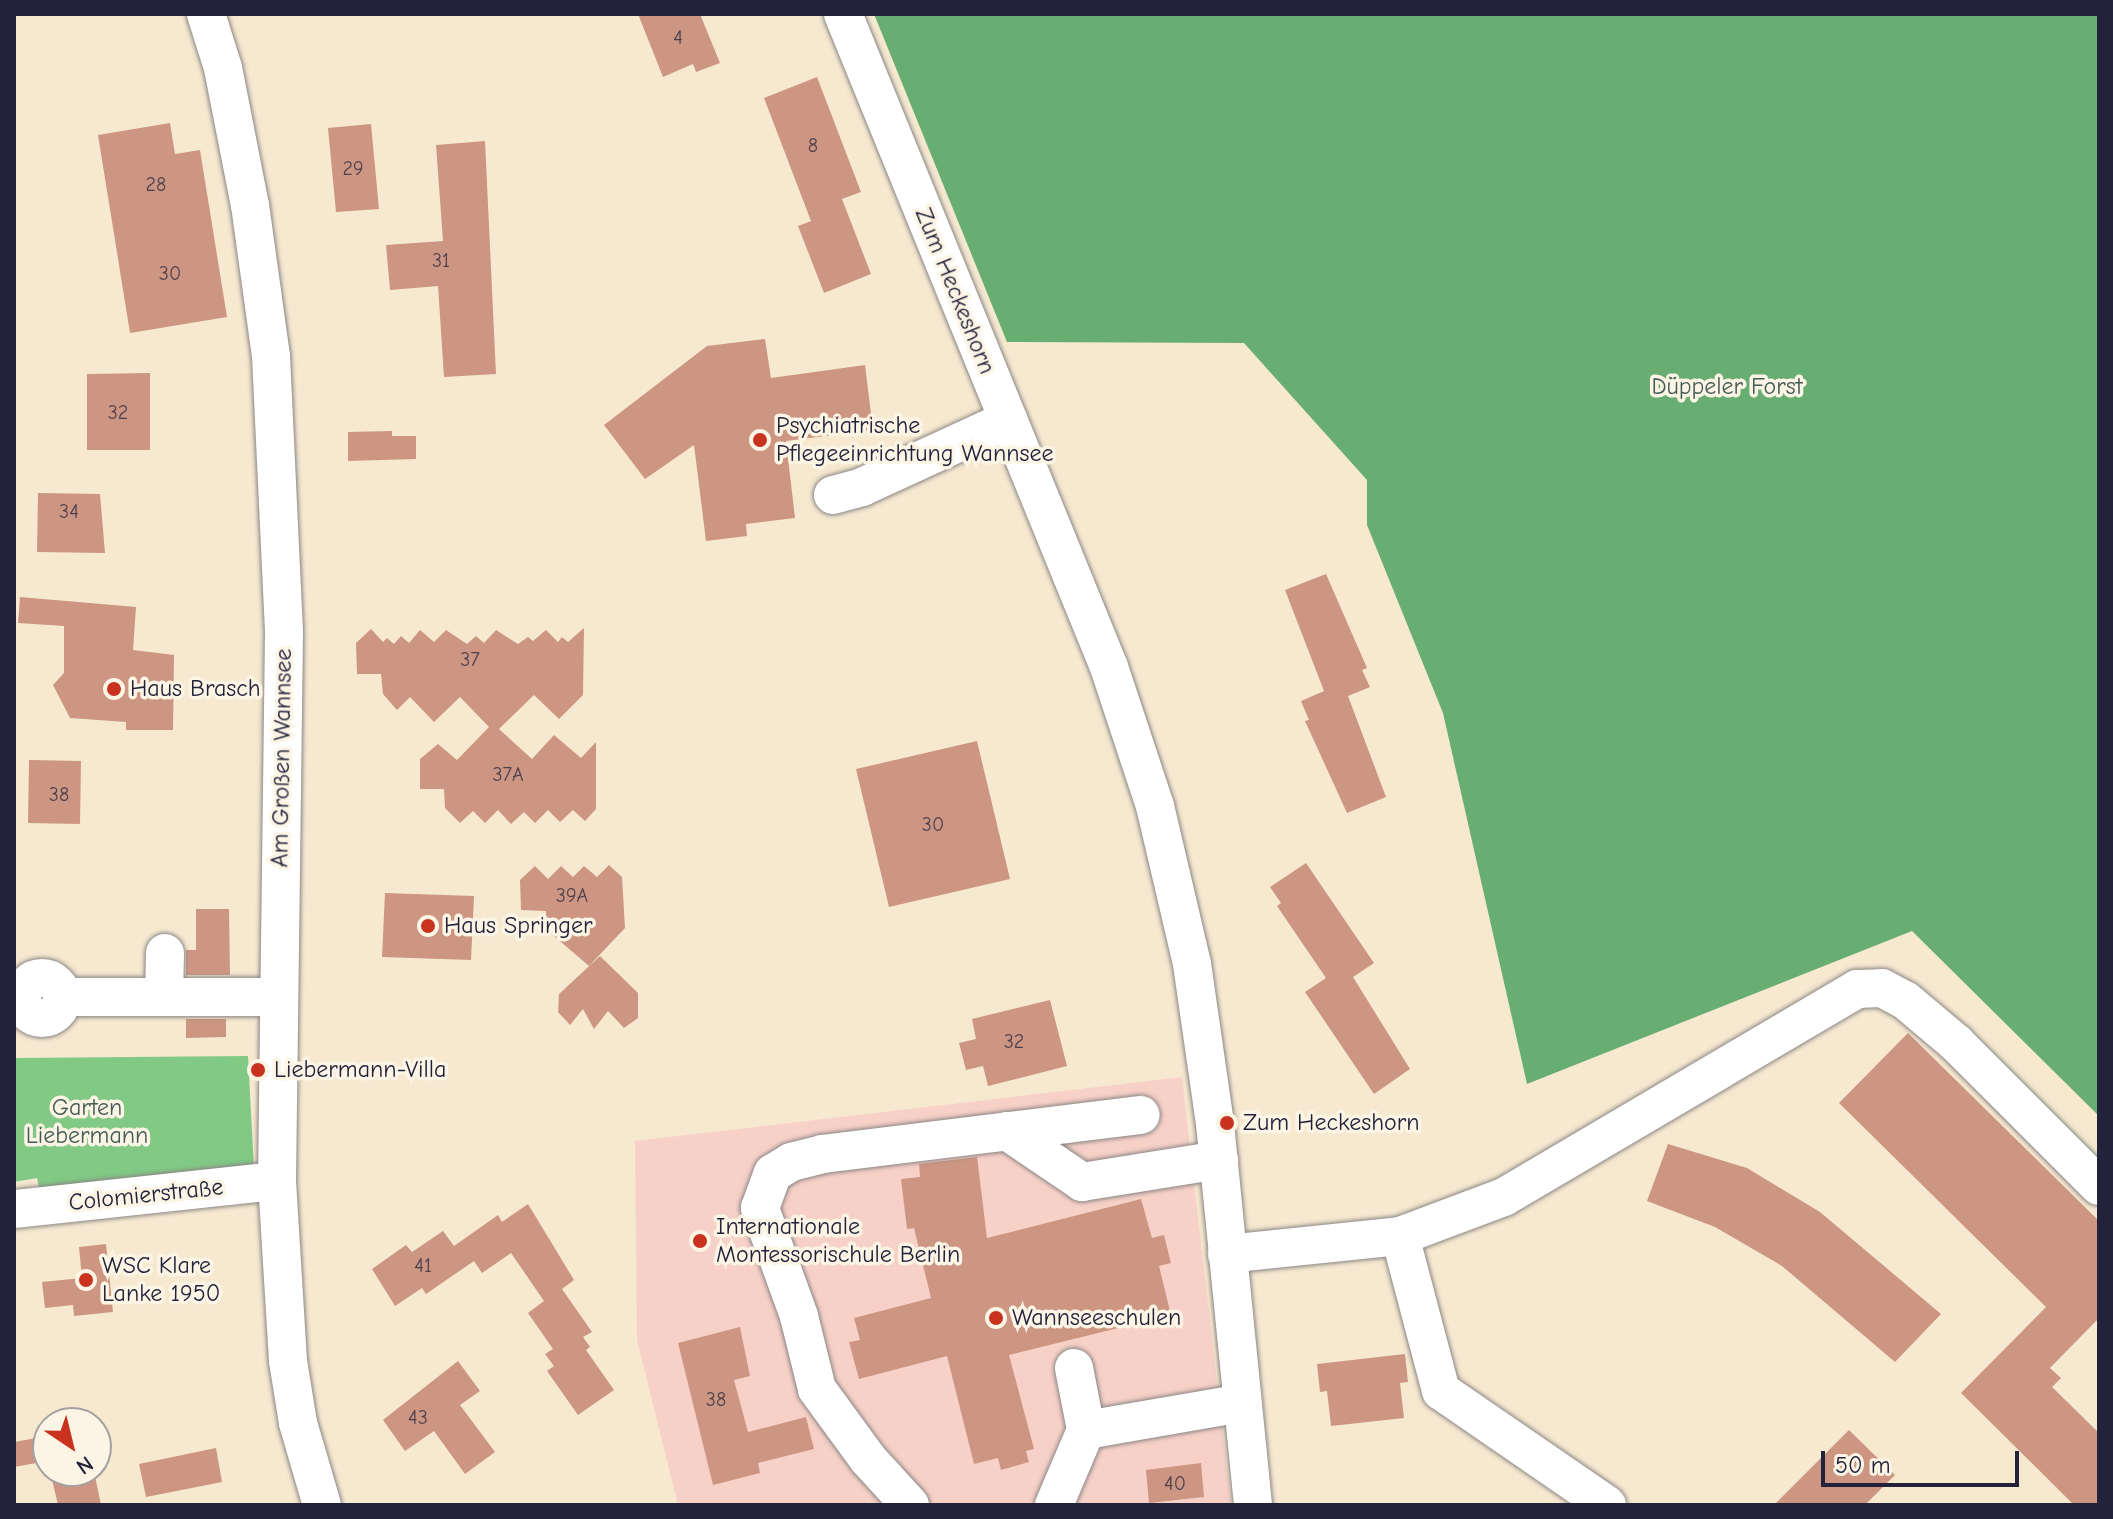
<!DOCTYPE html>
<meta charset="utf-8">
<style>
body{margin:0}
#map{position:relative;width:2113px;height:1519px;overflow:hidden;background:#f6e9d0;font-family:"Comic Neue",sans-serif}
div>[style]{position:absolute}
.built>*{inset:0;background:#f7d1c7}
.green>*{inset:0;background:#81c985}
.forest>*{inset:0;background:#68ad72}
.building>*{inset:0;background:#cd9682}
.roads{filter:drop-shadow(0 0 2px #8c8686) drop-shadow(0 0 2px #8c8686)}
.minor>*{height:38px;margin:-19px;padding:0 19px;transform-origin:19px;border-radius:19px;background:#fff}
.minor>.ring{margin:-19px;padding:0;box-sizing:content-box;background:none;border:38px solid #fff;border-radius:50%}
.dots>*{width:22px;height:22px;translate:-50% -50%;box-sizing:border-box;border:4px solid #fcf5e5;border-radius:50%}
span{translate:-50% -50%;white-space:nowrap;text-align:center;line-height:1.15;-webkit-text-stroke:7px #fcf5e5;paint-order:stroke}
.number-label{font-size:20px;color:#4d3f4d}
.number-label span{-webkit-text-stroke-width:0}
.street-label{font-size:24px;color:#22223b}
.park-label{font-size:24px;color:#435c55}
.poi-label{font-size:24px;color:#22223b}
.left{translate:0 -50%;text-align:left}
.frame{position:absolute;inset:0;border:16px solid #22223b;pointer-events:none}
.north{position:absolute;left:32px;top:1407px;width:80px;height:80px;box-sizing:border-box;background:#fcf5e5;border:2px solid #a5a1a1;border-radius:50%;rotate:145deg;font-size:22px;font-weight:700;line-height:32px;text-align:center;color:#22223b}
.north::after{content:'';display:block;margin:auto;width:28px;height:36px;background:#c8321e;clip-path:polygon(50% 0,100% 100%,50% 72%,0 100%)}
.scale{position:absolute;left:1821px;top:1451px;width:198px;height:36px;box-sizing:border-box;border:4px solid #22223b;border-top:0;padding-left:10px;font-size:24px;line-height:28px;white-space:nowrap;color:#22223b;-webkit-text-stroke:6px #fcf5e5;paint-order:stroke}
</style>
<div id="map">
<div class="built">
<i style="clip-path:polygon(1182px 1077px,1231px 1505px,678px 1505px,637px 1340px,635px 1141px)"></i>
</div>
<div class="green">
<i style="clip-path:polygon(248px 1056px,254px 1169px,40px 1192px,37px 1178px,14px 1182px,14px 1058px)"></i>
</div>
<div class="forest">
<i style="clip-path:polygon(874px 14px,2099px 14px,2099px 1116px,1912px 931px,1527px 1084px,1443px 713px,1367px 525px,1367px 480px,1244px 343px,1007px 342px)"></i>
</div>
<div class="building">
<i style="clip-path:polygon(638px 14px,700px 14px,720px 63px,696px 72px,693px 64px,663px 77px)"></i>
<i style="clip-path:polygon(817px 77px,861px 192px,842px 199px,871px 274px,824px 293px,798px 226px,811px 221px,764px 98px)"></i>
<i style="clip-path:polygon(170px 123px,175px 154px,200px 150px,227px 317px,130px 333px,98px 135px)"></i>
<i style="clip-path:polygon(371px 124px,379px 209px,336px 212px,328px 128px)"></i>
<i style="clip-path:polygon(485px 141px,496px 374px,444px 377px,438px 286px,390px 290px,386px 245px,443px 241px,436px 145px)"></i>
<i style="clip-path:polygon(765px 339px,771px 378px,865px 365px,873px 430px,786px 441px,795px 518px,746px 524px,747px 536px,706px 541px,694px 445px,645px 479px,604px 425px,707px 346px)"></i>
<i style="clip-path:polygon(150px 373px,150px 450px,87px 450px,87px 374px)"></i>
<i style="clip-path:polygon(392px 431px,392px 436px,416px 436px,416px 459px,348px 461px,348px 432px)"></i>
<i style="clip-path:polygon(38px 493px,100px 494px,105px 553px,37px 552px)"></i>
<i style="clip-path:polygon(1326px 574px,1367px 668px,1362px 670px,1370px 687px,1348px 696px,1386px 797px,1347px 813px,1305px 721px,1309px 720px,1301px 701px,1324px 691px,1285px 590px)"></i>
<i style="clip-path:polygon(20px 597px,136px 607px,133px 650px,174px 655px,173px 730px,126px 730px,126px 722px,70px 718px,53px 685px,64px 673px,64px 626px,18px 623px)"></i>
<i style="clip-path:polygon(584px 628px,583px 695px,559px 719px,534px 695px,499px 729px,532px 759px,554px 735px,581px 758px,596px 742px,596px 809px,585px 821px,573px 810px,560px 822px,548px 810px,535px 823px,524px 812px,511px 824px,498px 810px,485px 823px,473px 811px,460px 823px,445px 808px,444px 789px,420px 789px,420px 759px,438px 744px,457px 760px,489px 727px,460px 697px,434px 722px,410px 697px,397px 710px,383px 694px,381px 674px,357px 674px,356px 643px,371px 629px,383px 642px,387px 638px,394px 644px,401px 636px,409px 643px,420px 630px,434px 642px,446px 630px,467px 644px,476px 636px,484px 643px,496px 630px,518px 644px,528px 637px,533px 641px,546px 630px,558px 642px,562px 637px,568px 642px)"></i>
<i style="clip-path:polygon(977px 741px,1010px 879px,889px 907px,856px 769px)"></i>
<i style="clip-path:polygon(29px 760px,81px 761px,80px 824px,28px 823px)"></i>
<i style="clip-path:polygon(1306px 863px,1374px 963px,1353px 977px,1410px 1069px,1374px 1094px,1305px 992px,1326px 978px,1277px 906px,1281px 903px,1270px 887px)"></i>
<i style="clip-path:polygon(609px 865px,622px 877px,625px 928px,589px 966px,547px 930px,546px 911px,521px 910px,520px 880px,535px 866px,548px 879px,561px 866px,573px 877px,584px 866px,597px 877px)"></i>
<i style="clip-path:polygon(385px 893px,474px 896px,471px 960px,382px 957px)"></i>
<i style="clip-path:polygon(196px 909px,229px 909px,230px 975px,186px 975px,186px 950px,196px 950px)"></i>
<i style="clip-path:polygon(600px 956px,638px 993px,638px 1018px,624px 1028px,608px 1011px,594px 1029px,583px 1009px,570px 1025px,558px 1012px,559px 994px)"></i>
<i style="clip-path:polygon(1050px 1000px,1067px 1066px,988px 1086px,983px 1066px,966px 1070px,959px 1043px,976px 1039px,972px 1019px)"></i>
<i style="clip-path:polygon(186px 1019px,226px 1019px,226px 1037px,186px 1038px)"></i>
<i style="clip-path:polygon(1908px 1033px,2099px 1221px,2099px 1318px,2050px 1368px,2061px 1378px,2052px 1387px,2099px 1433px,2099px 1505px,2074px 1505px,1961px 1393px,2046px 1307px,1839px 1103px)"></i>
<i style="clip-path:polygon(1668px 1144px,1747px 1168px,1820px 1212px,1941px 1314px,1895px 1362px,1782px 1266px,1715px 1227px,1647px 1201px)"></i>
<i style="clip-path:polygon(977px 1157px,987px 1238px,1141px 1199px,1152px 1238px,1164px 1235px,1171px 1263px,1159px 1266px,1171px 1315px,1009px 1355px,1034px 1449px,1026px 1451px,1029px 1462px,1001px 1470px,998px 1458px,974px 1464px,947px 1356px,859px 1379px,849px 1342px,860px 1340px,854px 1318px,931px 1298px,914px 1228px,907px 1229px,901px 1179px,920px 1177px,919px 1164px)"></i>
<i style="clip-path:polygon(528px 1204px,574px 1280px,562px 1289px,592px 1332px,583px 1337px,590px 1347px,586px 1350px,614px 1390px,578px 1415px,547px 1371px,554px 1366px,545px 1354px,553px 1349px,528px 1313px,544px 1301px,511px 1253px,482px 1273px,474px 1261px,426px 1294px,422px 1288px,395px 1306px,372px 1269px,406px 1245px,412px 1252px,443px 1231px,454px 1246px,498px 1215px,502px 1222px)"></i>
<i style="clip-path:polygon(106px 1244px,113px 1312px,74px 1316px,73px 1305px,45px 1308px,42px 1282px,82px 1278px,79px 1247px)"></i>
<i style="clip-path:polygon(740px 1327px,750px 1376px,734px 1380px,748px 1432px,806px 1417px,814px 1449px,758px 1463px,760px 1473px,713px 1485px,678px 1343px)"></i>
<i style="clip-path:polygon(1405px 1354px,1408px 1382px,1400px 1383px,1404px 1418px,1331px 1426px,1327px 1391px,1320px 1392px,1317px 1364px)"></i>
<i style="clip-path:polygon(458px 1361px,480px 1391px,460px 1405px,495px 1452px,465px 1474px,434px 1431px,405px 1451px,383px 1420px)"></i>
<i style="clip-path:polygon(1849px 1430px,1895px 1475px,1865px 1505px,1774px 1505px)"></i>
<i style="clip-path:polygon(48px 1436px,48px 1461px,14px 1467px,14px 1442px)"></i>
<i style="clip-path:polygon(216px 1448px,222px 1482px,146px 1497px,139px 1464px)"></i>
<i style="clip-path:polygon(1201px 1463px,1204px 1497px,1149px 1503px,1146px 1470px)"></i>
<i style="clip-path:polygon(50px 1471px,94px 1471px,101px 1505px,58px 1505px)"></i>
</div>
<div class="roads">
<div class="minor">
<i style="left:206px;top:14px;width:57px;rotate:72.5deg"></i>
<i style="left:223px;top:68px;width:140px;rotate:78.9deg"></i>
<i style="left:250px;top:205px;width:152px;rotate:82.1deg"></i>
<i style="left:271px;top:356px;width:276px;rotate:87.3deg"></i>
<i style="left:284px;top:632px;width:549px;rotate:90.73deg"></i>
<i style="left:277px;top:1181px;width:180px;rotate:86.5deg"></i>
<i style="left:288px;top:1361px;width:63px;rotate:80.8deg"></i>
<i style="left:298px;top:1423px;width:85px;rotate:73.7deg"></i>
<i style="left:843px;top:14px;width:705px;rotate:67.84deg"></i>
<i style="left:1109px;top:667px;width:146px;rotate:71.7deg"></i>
<i style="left:1155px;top:806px;width:162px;rotate:76.8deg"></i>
<i style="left:1192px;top:964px;width:162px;rotate:81.8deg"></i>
<i style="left:1215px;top:1124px;width:383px;rotate:84.3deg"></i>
<i style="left:833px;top:495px;width:30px;rotate:-15deg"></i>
<i style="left:862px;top:487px;width:161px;rotate:-24.7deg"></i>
<i class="ring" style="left:22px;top:978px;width:2px;height:2px"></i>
<i style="left:62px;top:997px;width:217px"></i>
<i style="left:164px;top:997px;width:44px;rotate:-88.7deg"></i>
<i style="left:1007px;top:1131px;width:91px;rotate:34.2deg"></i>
<i style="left:1082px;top:1182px;width:139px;rotate:-9.1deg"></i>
<i style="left:14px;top:1209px;width:264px;rotate:-6.1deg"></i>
<i style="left:1227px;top:1254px;width:174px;rotate:-5.9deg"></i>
<i style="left:1074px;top:1368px;width:63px;rotate:79deg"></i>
<i style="left:1086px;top:1430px;width:158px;rotate:-9.8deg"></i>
<i style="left:910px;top:1505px;width:62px;rotate:-132.4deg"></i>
<i style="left:868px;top:1459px;width:87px;rotate:-126.1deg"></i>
<i style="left:817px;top:1389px;width:75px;rotate:-103.9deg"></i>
<i style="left:799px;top:1316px;width:115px;rotate:-109.9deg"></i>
<i style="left:760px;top:1208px;width:37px;rotate:-70deg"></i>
<i style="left:773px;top:1173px;width:21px;rotate:-31deg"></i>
<i style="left:791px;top:1162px;width:32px;rotate:-14deg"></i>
<i style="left:822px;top:1154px;width:321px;rotate:-7deg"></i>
<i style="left:1054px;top:1505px;width:82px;rotate:-66.9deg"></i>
<i style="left:1607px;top:1505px;width:201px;rotate:-145.5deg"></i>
<i style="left:1441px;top:1391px;width:160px;rotate:-104.8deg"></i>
<i style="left:1400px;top:1236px;width:111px;rotate:-20.6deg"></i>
<i style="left:1504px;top:1197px;width:410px;rotate:-30.5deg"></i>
<i style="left:1857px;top:989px;width:25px;rotate:-2deg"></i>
<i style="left:1882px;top:988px;width:26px;rotate:28deg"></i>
<i style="left:1905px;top:1000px;width:67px;rotate:40.1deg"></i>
<i style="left:1956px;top:1043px;width:202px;rotate:45deg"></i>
</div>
</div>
<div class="dots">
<i style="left:760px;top:440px;background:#c8321e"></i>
<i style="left:114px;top:689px;background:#c8321e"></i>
<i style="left:428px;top:926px;background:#c8321e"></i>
<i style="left:258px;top:1070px;background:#c8321e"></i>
<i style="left:1227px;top:1123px;background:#c8321e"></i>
<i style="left:700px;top:1241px;background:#c8321e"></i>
<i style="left:86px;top:1280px;background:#c8321e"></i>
<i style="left:996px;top:1318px;background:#c8321e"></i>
</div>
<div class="number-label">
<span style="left:678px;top:37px">4</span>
<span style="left:813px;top:145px">8</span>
<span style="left:353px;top:168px">29</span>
<span style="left:156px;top:184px">28</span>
<span style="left:441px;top:260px">31</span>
<span style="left:170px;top:273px">30</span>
<span style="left:118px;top:412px">32</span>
<span style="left:69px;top:511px">34</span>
<span style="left:470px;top:659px">37</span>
<span style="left:508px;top:774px">37A</span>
<span style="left:59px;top:794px">38</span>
<span style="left:933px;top:824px">30</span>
<span style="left:572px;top:895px">39A</span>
<span style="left:1014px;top:1041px">32</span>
<span style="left:423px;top:1265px">41</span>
<span style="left:716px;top:1399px">38</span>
<span style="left:418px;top:1417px">43</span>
<span style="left:1175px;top:1483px">40</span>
</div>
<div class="street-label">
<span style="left:955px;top:291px;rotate:68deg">Zum Heckeshorn</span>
<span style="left:282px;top:758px;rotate:-89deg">Am Großen Wannsee</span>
<span style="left:146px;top:1195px;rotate:-6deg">Colomierstraße</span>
</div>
<div class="park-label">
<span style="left:1727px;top:387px">Düppeler Forst</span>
<span style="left:87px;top:1122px">Garten<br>Liebermann</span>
</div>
<div class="poi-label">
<span class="left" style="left:776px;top:440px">Psychiatrische<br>Pflegeeinrichtung Wannsee</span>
<span class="left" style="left:130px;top:689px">Haus Brasch</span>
<span class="left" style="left:444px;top:926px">Haus Springer</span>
<span class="left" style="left:274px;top:1070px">Liebermann-Villa</span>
<span class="left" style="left:1243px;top:1123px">Zum Heckeshorn</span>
<span class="left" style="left:716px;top:1241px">Internationale<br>Montessorischule Berlin</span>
<span class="left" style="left:102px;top:1280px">WSC Klare<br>Lanke 1950</span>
<span class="left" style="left:1012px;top:1318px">Wannseeschulen</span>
</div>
<div class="frame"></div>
<div class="north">N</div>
<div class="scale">50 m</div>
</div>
